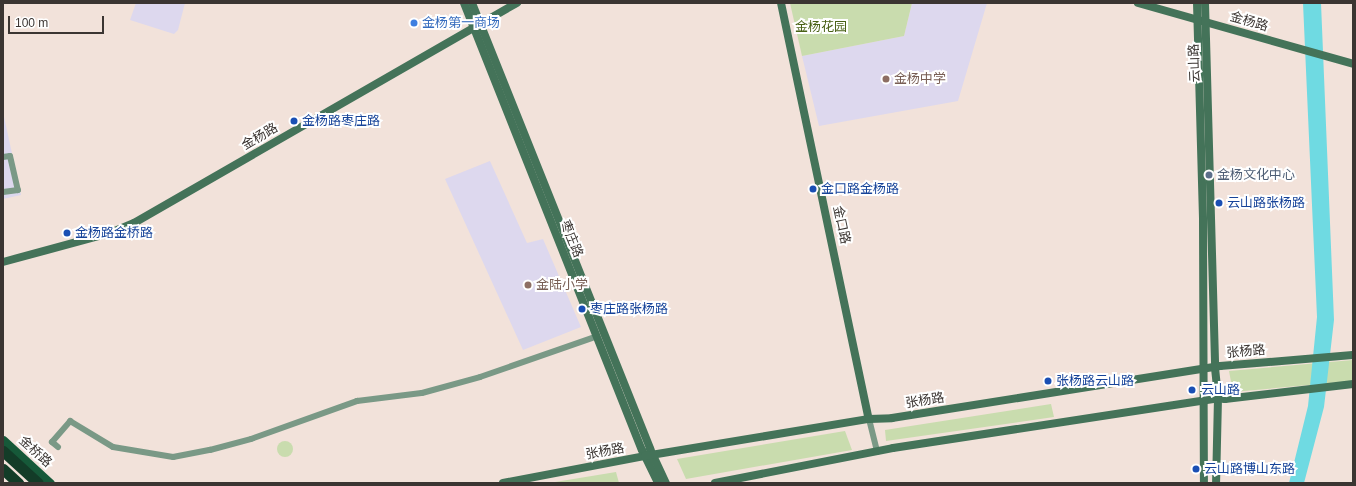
<!DOCTYPE html>
<meta charset="utf-8">
<style>
body{margin:0}
#map{position:relative;width:1356px;height:486px;overflow:hidden;background:#f2e2da;font-family:Helvetica,"Noto Sans SC",sans-serif}
div>[style]{position:absolute}
.education>*{inset:0;background:#ddd8ee}
.green>*{inset:0;background:#c9dcae}
.round{border-radius:50%}
.water>*{inset:0;background:#6fdae2}
.street>*{height:6px;margin:-3px;padding:0 3px;transform-origin:3px;border-radius:3px;background:#7a9986}
.secondary>*{height:8px;margin:-4px;padding:0 4px;transform-origin:4px;border-radius:4px;background:#447359}
.primary>*{height:9px;margin:-4.5px;padding:0 4.5px;transform-origin:4.5px;border-radius:4.5px;background:#165939}
.highway>*{height:11px;margin:-5.5px;padding:0 5.5px;transform-origin:5.5px;border-radius:5.5px;background:#133c28}
.dots>*{width:11px;height:11px;translate:-50% -50%;box-sizing:border-box;border:2px solid #fff;border-radius:50%}
span{translate:-50% -50%;white-space:nowrap;text-align:center;line-height:1.15;-webkit-text-stroke:4px #fff;paint-order:stroke}
.street-label{font-size:13px;color:#3b3532}
.shop-label{font-size:13px;color:#366cbe}
.left{translate:0 -50%;text-align:left}
.park-label{font-size:13px;color:#496116}
.education-label{font-size:13px;color:#785e54}
.transit-label{font-size:13px;color:#164399}
.service-label{font-size:13px;color:#4e5e75}
.frame{position:absolute;inset:0;border:4px solid #3b3532;pointer-events:none}
.scale{position:absolute;left:8px;top:16px;width:96px;height:18px;box-sizing:border-box;border:2px solid #3b3532;border-top:0;padding-left:5px;font-size:12px;line-height:14px;white-space:nowrap;color:#3b3532;-webkit-text-stroke:3px #fff;paint-order:stroke}
</style>
<div id="map">
<div class="education">
<i style="clip-path:polygon(136px 3px,185px 3px,178px 30px,174px 34px,130px 20px)"></i>
<i style="clip-path:polygon(912px 3px,987px 3px,958px 101px,819px 126px,802px 56px,904px 36px)"></i>
<i style="clip-path:polygon(3px 112px,21px 195px,3px 199px)"></i>
<i style="clip-path:polygon(490px 161px,527px 243px,543px 239px,581px 327px,523px 350px,445px 179px)"></i>
</div>
<div class="green">
<i style="clip-path:polygon(790px 3px,912px 3px,904px 36px,802px 56px)"></i>
<i style="clip-path:polygon(1353px 360px,1353px 381px,1233px 392px,1229px 371px)"></i>
<i style="clip-path:polygon(1051px 404px,1054px 417px,886px 441px,885px 430px)"></i>
<i style="clip-path:polygon(845px 431px,852px 450px,686px 479px,677px 459px)"></i>
<i class="round" style="left:277px;top:441px;width:16px;height:16px"></i>
<i style="clip-path:polygon(616px 472px,619px 483px,549px 483px)"></i>
</div>
<div class="water">
<i style="clip-path:polygon(1303px 3px,1321px 3px,1334px 320px,1324px 407px,1304px 483px,1289px 483px,1308px 406px,1317px 317px)"></i>
</div>
<div class="street">
<i style="left:3px;top:157px;width:7px;rotate:-8deg"></i>
<i style="left:10px;top:156px;width:35px;rotate:77deg"></i>
<i style="left:18px;top:190px;width:15px;rotate:172deg"></i>
<i style="left:869px;top:419px;width:34px;rotate:76deg"></i>
<i style="left:58px;top:447px;width:8px;rotate:-140deg"></i>
<i style="left:52px;top:442px;width:28px;rotate:-49deg"></i>
<i style="left:70px;top:421px;width:50px;rotate:31.2deg"></i>
<i style="left:113px;top:447px;width:61px;rotate:9.5deg"></i>
<i style="left:173px;top:457px;width:38px;rotate:-11deg"></i>
<i style="left:210px;top:450px;width:42px;rotate:-15deg"></i>
<i style="left:251px;top:439px;width:113px;rotate:-19.7deg"></i>
<i style="left:357px;top:401px;width:65px;rotate:-7deg"></i>
<i style="left:422px;top:393px;width:60px;rotate:-15.4deg"></i>
<i style="left:480px;top:377px;width:119px;rotate:-19.2deg"></i>
</div>
<div class="secondary">
<i style="left:464px;top:3px;width:481px;rotate:68.3deg"></i>
<i style="left:642px;top:450px;width:37px;rotate:64deg"></i>
<i style="left:472px;top:3px;width:480px;rotate:68.2deg"></i>
<i style="left:650px;top:449px;width:38px;rotate:65deg"></i>
<i style="left:781px;top:3px;width:425px;rotate:78.1deg"></i>
<i style="left:1138px;top:3px;width:223px;rotate:15.8deg"></i>
<i style="left:1197px;top:3px;width:217px;rotate:88.4deg"></i>
<i style="left:1203px;top:220px;width:263px;rotate:89.8deg"></i>
<i style="left:1205px;top:3px;width:365px;rotate:88.4deg"></i>
<i style="left:1215px;top:368px;width:30px;rotate:84deg"></i>
<i style="left:1218px;top:398px;width:85px;rotate:91.3deg"></i>
<i style="left:3px;top:262px;width:111px;rotate:-15.2deg"></i>
<i style="left:110px;top:233px;width:26px;rotate:-23deg"></i>
<i style="left:134px;top:223px;width:442px;rotate:-29.9deg"></i>
<i style="left:503px;top:483px;width:145px;rotate:-10.8deg"></i>
<i style="left:645px;top:456px;width:227px;rotate:-9.4deg"></i>
<i style="left:869px;top:419px;width:23px;rotate:-2deg"></i>
<i style="left:892px;top:418px;width:332px;rotate:-9deg"></i>
<i style="left:1220px;top:366px;width:133px;rotate:-4.7deg"></i>
<i style="left:715px;top:483px;width:181px;rotate:-11.1deg"></i>
<i style="left:893px;top:448px;width:329px;rotate:-8.7deg"></i>
<i style="left:1218px;top:398px;width:7px;rotate:8deg"></i>
<i style="left:1225px;top:399px;width:129px;rotate:-6.7deg"></i>
</div>
<div class="primary">
<i style="left:3px;top:440px;width:64px;rotate:42.5deg"></i>
</div>
<div class="highway">
<i style="left:3px;top:451px;width:47px;rotate:42.4deg"></i>
<i style="left:3px;top:469px;width:21px;rotate:43deg"></i>
</div>
<div class="dots">
<i style="left:414px;top:23px;background:#3f7fe0"></i>
<i style="left:886px;top:79px;background:#8d6e63"></i>
<i style="left:294px;top:121px;background:#1a4fb4"></i>
<i style="left:1209px;top:175px;background:#5c6f8a"></i>
<i style="left:813px;top:189px;background:#1a4fb4"></i>
<i style="left:1219px;top:203px;background:#1a4fb4"></i>
<i style="left:67px;top:233px;background:#1a4fb4"></i>
<i style="left:528px;top:285px;background:#8d6e63"></i>
<i style="left:582px;top:309px;background:#1a4fb4"></i>
<i style="left:1048px;top:381px;background:#1a4fb4"></i>
<i style="left:1192px;top:390px;background:#1a4fb4"></i>
<i style="left:1196px;top:469px;background:#1a4fb4"></i>
</div>
<div class="street-label">
<span style="left:1249px;top:22px;rotate:16deg">金杨路</span>
<span style="left:1195px;top:63px;rotate:-92deg">云山路</span>
<span style="left:260px;top:137px;rotate:-31deg">金杨路</span>
<span style="left:841px;top:225px;rotate:78deg">金口路</span>
<span style="left:571px;top:239px;rotate:68deg">枣庄路</span>
<span style="left:1246px;top:352px;rotate:-5deg">张杨路</span>
<span style="left:925px;top:401px;rotate:-9deg">张杨路</span>
<span style="left:35px;top:452px;rotate:42deg">金桥路</span>
<span style="left:605px;top:452px;rotate:-10deg">张杨路</span>
</div>
<div class="shop-label">
<span class="left" style="left:422px;top:23px">金杨第一商场</span>
</div>
<div class="park-label">
<span style="left:821px;top:27px">金杨花园</span>
</div>
<div class="education-label">
<span class="left" style="left:894px;top:79px">金杨中学</span>
<span class="left" style="left:536px;top:285px">金陆小学</span>
</div>
<div class="transit-label">
<span class="left" style="left:302px;top:121px">金杨路枣庄路</span>
<span class="left" style="left:821px;top:189px">金口路金杨路</span>
<span class="left" style="left:1227px;top:203px">云山路张杨路</span>
<span class="left" style="left:75px;top:233px">金杨路金桥路</span>
<span class="left" style="left:590px;top:309px">枣庄路张杨路</span>
<span class="left" style="left:1056px;top:381px">张杨路云山路</span>
<span class="left" style="left:1201px;top:390px">云山路</span>
<span class="left" style="left:1204px;top:469px">云山路博山东路</span>
</div>
<div class="service-label">
<span class="left" style="left:1217px;top:175px">金杨文化中心</span>
</div>
<div class="frame"></div>
<div class="scale">100 m</div>
</div>
